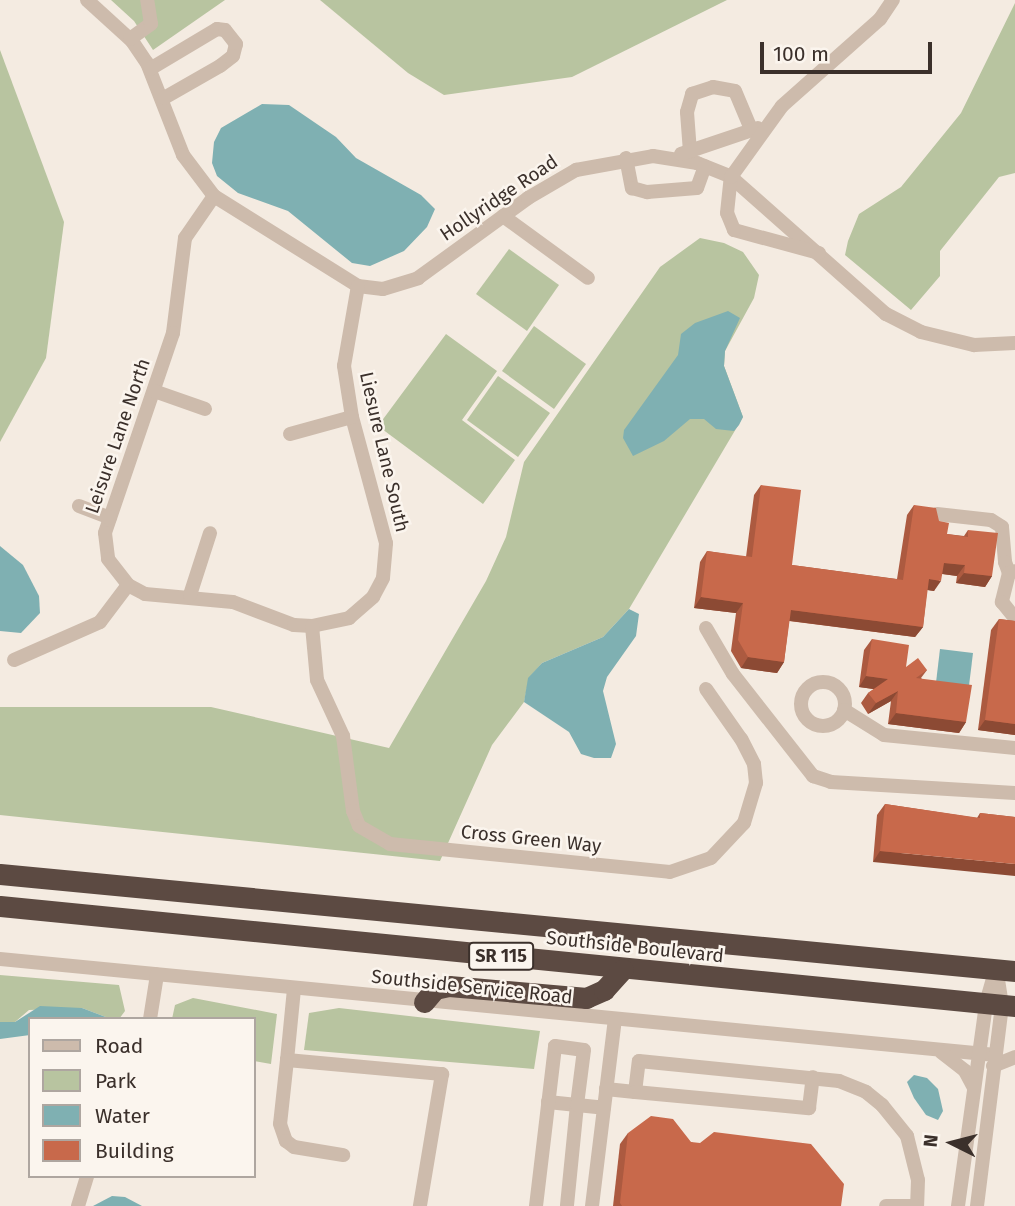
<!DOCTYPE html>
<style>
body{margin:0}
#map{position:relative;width:1015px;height:1206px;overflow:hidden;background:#f4ebe1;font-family:"Fira Sans",sans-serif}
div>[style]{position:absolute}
.green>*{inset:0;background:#b8c4a0}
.water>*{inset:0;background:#7fb0b2}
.minor>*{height:14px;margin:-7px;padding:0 7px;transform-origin:7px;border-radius:7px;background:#cdbbac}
.minor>.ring{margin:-7px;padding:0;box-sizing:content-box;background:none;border:14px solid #cdbbac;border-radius:50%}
.highway>*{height:21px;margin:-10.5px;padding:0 10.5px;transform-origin:10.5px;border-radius:10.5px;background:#5c4a42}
.wall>*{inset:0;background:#ac5a40}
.shaded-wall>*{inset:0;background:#8c4a34}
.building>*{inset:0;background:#c8694b}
span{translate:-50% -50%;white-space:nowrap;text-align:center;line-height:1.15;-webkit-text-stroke:5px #fbf5ee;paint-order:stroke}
.shield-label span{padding:2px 5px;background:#fbf5ee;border:2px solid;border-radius:5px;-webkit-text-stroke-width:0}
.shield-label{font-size:18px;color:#3b302b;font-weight:700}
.street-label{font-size:19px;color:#3b302b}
.legend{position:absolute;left:28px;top:1017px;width:228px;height:161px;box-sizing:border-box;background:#fbf5ee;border:2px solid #aea6a0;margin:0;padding:9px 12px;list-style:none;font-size:21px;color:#3b302b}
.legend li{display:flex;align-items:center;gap:14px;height:35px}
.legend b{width:35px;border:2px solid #aea6a0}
.north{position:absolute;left:917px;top:1108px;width:70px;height:70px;-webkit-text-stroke:5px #fbf5ee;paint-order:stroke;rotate:276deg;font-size:19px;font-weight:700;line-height:28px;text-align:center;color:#3b302b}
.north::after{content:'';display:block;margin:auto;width:24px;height:32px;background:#3b302b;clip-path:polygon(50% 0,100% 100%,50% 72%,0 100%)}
.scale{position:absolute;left:760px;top:42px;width:172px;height:32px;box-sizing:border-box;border:4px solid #3b302b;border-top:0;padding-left:9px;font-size:21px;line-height:24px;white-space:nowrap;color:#3b302b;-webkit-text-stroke:5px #fbf5ee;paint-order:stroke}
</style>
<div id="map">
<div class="green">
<i style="clip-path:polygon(111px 0,225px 0,153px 50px,134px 21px)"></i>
<i style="clip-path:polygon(320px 0,727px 0,572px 77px,444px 95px,408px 73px)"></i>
<i style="clip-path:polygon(1015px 3px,1015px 173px,999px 177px,940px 251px,940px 276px,911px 310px,845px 255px,848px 241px,859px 214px,901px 187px,961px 113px)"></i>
<i style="clip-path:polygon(0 50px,64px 222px,46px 358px,0 442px)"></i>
<i style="clip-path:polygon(700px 238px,724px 243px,743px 252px,759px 275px,754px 298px,725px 351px,724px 366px,743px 417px,629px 609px,603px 637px,542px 663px,529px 678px,524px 702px,492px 745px,440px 861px,0 815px,0 707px,211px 707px,389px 748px,486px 581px,506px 537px,524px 462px,660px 267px)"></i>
<i style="clip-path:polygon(509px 249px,559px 285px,527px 331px,476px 294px)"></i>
<i style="clip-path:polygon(534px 326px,586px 364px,554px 409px,502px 371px)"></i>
<i style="clip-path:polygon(446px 334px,497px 371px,462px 420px,515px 460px,483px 504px,378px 426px)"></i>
<i style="clip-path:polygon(498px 376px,550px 413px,518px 457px,467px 420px)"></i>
<i style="clip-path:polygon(0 975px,119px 985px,125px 1011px,119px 1019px,111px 1019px,82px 1008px,29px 1010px,15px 1022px,0 1022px)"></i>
<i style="clip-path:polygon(193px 998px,277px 1014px,271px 1064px,254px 1061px,254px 1019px,172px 1019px,175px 1005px)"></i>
<i style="clip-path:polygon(339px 1008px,540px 1031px,534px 1069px,304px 1050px,309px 1013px)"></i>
</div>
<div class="water">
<i style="clip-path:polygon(262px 104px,289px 105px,336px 137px,356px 158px,421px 195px,435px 209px,427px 227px,404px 251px,370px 266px,352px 263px,288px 211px,238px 193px,217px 176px,212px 163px,214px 142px,221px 128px)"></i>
<i style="clip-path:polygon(728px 311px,740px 318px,725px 351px,724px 366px,743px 417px,739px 425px,734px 431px,716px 429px,704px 419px,690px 419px,664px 441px,633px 456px,623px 438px,624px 430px,678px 355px,681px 334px,695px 323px)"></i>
<i style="clip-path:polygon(0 546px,23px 565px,39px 596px,40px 613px,21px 633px,0 631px)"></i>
<i style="clip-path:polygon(629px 609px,639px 614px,636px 636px,607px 677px,603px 691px,616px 744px,611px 758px,594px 758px,581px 754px,569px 732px,524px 702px,528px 678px,542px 663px,603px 637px)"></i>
<i style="clip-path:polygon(940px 649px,973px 653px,968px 694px,935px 691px)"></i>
<i style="clip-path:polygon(40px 1006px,82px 1008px,111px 1019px,30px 1019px,30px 1035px,0 1039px,0 1022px,15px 1022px)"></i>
<i style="clip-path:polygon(914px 1075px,927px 1078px,938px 1089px,943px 1111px,938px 1120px,926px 1115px,914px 1098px,907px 1082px)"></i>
<i style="clip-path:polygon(112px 1196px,125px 1197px,142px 1206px,93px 1206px)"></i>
</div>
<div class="minor">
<i style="left:87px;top:0;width:61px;rotate:42.3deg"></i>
<i style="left:132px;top:41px;width:27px;rotate:56deg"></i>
<i style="left:147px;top:63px;width:99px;rotate:68.6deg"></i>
<i style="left:183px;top:155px;width:51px;rotate:52.9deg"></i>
<i style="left:214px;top:196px;width:170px;rotate:32deg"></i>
<i style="left:358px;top:286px;width:25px;rotate:7deg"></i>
<i style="left:383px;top:289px;width:37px;rotate:-17deg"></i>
<i style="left:418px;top:278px;width:136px;rotate:-36deg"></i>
<i style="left:528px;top:198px;width:56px;rotate:-30.3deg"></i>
<i style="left:576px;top:170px;width:78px;rotate:-10.3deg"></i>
<i style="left:653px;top:156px;width:45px;rotate:9deg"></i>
<i style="left:697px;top:163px;width:37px;rotate:22deg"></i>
<i style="left:731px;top:177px;width:207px;rotate:41.5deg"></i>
<i style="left:886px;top:314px;width:39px;rotate:27deg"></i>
<i style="left:921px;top:332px;width:55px;rotate:13.8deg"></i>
<i style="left:974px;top:345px;width:41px;rotate:-2.8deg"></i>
<i style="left:130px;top:39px;width:26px;rotate:-36deg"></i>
<i style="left:151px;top:24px;width:24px;rotate:-99deg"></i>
<i style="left:150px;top:69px;width:78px;rotate:-30.8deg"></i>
<i style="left:217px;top:29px;width:8px;rotate:7deg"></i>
<i style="left:225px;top:30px;width:18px;rotate:52deg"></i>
<i style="left:236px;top:44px;width:12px;rotate:104deg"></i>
<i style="left:233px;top:56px;width:16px;rotate:142deg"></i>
<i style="left:220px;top:66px;width:64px;rotate:150.3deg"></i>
<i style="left:690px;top:152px;width:40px;rotate:-94.3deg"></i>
<i style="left:687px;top:112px;width:19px;rotate:-74deg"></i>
<i style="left:692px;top:94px;width:22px;rotate:-18deg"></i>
<i style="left:713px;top:87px;width:22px;rotate:10deg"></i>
<i style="left:735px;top:91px;width:41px;rotate:67.2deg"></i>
<i style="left:681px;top:154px;width:81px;rotate:-18.7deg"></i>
<i style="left:626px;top:158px;width:31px;rotate:79deg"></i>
<i style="left:632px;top:188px;width:16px;rotate:15deg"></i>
<i style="left:647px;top:192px;width:50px;rotate:-4.6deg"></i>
<i style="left:697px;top:188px;width:23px;rotate:-70deg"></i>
<i style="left:214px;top:196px;width:51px;rotate:124.6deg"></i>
<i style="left:185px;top:238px;width:96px;rotate:97.2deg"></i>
<i style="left:173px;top:333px;width:211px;rotate:108.8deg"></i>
<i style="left:105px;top:533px;width:26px;rotate:83deg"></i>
<i style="left:108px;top:559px;width:33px;rotate:52deg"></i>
<i style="left:128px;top:585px;width:19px;rotate:28deg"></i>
<i style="left:145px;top:594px;width:88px;rotate:5.2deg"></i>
<i style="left:233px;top:602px;width:65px;rotate:20.7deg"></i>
<i style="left:294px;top:625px;width:18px;rotate:3deg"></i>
<i style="left:312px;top:626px;width:38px;rotate:-12deg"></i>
<i style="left:349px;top:618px;width:32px;rotate:-41deg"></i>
<i style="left:373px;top:597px;width:21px;rotate:-62deg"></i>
<i style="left:383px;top:578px;width:35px;rotate:-85deg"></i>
<i style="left:386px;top:543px;width:131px;rotate:-105.1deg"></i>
<i style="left:352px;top:417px;width:52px;rotate:-98.9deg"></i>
<i style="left:344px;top:366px;width:81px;rotate:-80.1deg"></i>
<i style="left:503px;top:216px;width:105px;rotate:36.1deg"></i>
<i style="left:819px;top:253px;width:88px;rotate:-164.9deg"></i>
<i style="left:734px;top:230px;width:18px;rotate:-112deg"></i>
<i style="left:727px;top:213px;width:36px;rotate:-84deg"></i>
<i style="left:731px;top:177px;width:87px;rotate:-54.3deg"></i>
<i style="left:782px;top:106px;width:131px;rotate:-41.6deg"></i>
<i style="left:880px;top:19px;width:23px;rotate:-56deg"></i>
<i style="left:154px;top:391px;width:54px;rotate:19.4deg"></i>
<i style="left:290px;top:434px;width:64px;rotate:-15.3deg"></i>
<i style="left:79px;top:506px;width:33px;rotate:21deg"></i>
<i style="left:937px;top:514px;width:54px;rotate:6.3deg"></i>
<i style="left:991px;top:520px;width:13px;rotate:32deg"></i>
<i style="left:1002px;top:527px;width:35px;rotate:85deg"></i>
<i style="left:1005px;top:562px;width:12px;rotate:70deg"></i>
<i style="left:1009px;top:573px;width:6px;rotate:-18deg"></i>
<i style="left:1009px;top:573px;width:30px;rotate:104deg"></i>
<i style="left:1002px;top:602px;width:21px;rotate:51deg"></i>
<i style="left:190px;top:595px;width:65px;rotate:-72.1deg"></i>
<i style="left:312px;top:626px;width:54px;rotate:84.7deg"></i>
<i style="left:317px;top:680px;width:62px;rotate:65.1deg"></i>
<i style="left:343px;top:736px;width:76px;rotate:82.4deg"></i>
<i style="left:353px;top:811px;width:16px;rotate:68deg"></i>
<i style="left:359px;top:826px;width:36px;rotate:30deg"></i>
<i style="left:390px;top:844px;width:281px;rotate:5.7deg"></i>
<i style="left:670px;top:872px;width:43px;rotate:-18.9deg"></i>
<i style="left:711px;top:858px;width:48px;rotate:-46.7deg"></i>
<i style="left:744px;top:823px;width:42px;rotate:-73.3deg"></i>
<i style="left:756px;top:783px;width:19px;rotate:-96deg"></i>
<i style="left:754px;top:764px;width:28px;rotate:-117deg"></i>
<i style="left:741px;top:739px;width:61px;rotate:-125deg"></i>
<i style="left:706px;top:628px;width:53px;rotate:59.6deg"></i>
<i style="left:733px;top:674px;width:130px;rotate:51.9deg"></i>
<i style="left:813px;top:776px;width:19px;rotate:18deg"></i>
<i style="left:831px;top:782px;width:184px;rotate:3.4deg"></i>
<i style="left:14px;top:660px;width:94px;rotate:-23.8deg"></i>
<i style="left:100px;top:622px;width:46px;rotate:-52.9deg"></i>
<i class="ring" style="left:801px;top:682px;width:30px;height:30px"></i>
<i style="left:844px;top:710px;width:47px;rotate:32deg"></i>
<i style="left:884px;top:735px;width:132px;rotate:5.7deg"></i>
<i style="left:0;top:959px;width:1000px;rotate:5.51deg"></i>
<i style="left:294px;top:989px;width:71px;rotate:95.6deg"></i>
<i style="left:287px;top:1060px;width:156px;rotate:5.2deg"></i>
<i style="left:442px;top:1074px;width:134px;rotate:99.5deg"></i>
<i style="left:150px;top:1019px;width:45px;rotate:-81deg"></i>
<i style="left:941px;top:1052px;width:31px;rotate:38deg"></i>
<i style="left:965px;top:1071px;width:19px;rotate:62deg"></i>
<i style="left:287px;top:1060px;width:64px;rotate:96.2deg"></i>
<i style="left:280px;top:1124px;width:18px;rotate:71deg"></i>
<i style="left:286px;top:1141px;width:10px;rotate:37deg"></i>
<i style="left:294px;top:1147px;width:50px;rotate:9.3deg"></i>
<i style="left:993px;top:1066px;width:24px;rotate:-22deg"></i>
<i style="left:606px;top:1089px;width:29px;rotate:6deg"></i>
<i style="left:635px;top:1092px;width:31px;rotate:-83deg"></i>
<i style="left:639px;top:1061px;width:201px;rotate:5.7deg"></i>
<i style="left:839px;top:1081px;width:29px;rotate:22deg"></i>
<i style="left:866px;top:1092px;width:21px;rotate:39deg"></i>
<i style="left:882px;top:1105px;width:40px;rotate:51deg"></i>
<i style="left:907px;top:1136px;width:45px;rotate:76deg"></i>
<i style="left:918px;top:1180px;width:25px;rotate:92deg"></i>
<i style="left:635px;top:1092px;width:175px;rotate:5.3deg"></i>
<i style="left:809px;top:1108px;width:31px;rotate:-83deg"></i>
<i style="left:548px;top:1102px;width:29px;rotate:6deg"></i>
<i style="left:577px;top:1105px;width:101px;rotate:95.7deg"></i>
<i style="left:78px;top:1206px;width:31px;rotate:-73deg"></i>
<i style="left:536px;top:1206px;width:161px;rotate:-83.2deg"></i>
<i style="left:555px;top:1046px;width:29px;rotate:8deg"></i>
<i style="left:584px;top:1050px;width:55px;rotate:97.3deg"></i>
<i style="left:577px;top:1105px;width:27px;rotate:6deg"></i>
<i style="left:592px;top:1206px;width:187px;rotate:-83deg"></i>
<i style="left:886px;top:1206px;width:31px"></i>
<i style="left:958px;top:1206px;width:205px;rotate:-82.1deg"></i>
<i style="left:986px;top:1003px;width:35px;rotate:-74deg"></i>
<i style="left:977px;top:1206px;width:203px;rotate:-82.9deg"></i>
<i style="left:1002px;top:1005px;width:31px;rotate:-99deg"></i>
</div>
<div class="highway">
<i style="left:0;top:874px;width:1020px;rotate:5.46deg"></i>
<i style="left:0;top:906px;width:1020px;rotate:5.63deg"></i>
<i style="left:424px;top:1002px;width:17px;rotate:-50deg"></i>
<i style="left:435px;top:989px;width:14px;rotate:-12deg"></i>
<i style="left:449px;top:986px;width:138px;rotate:5deg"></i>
<i style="left:586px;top:998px;width:20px;rotate:-24deg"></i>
<i style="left:604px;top:990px;width:28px;rotate:-48deg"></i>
</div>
<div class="wall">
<i style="clip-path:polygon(761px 485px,792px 565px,897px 579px,907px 515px,914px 505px,939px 521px,947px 534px,964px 536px,968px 530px,992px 576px,985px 587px,956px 583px,957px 576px,942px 574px,934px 591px,927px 590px,923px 627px,915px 637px,789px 621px,784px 662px,777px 673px,741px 668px,731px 651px,736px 613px,694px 608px,700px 562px,707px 551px,746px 557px,754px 495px)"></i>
<i style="clip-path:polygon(999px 619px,1015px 621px,1015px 735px,978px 730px,991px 630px)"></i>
<i style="clip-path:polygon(872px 639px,906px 667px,927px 670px,921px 678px,966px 722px,959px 733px,888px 724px,891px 701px,868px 714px,861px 703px,868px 693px,874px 689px,859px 687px,864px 650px)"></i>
<i style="clip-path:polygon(885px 804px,977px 818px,980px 813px,1015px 817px,873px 862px,877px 815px)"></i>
<i style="clip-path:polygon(628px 1133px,691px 1142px,841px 1206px,613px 1206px,620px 1144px)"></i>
</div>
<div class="shaded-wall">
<i style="clip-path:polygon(944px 563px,965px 565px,957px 576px,936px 573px)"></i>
<i style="clip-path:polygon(964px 573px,992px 576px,985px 587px,956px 583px)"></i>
<i style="clip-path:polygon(929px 579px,941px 581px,934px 591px,922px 589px)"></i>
<i style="clip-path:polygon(701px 597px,743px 603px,736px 613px,694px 608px)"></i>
<i style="clip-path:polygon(791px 610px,923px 627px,915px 637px,783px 620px)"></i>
<i style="clip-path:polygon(748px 657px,784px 662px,777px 673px,741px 668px)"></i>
<i style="clip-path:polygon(866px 676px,888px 679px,880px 690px,859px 687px)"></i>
<i style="clip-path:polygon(898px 691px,891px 701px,868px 714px,876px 703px)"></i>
<i style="clip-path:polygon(896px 713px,966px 722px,959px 733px,888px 724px)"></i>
<i style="clip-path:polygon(985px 720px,1015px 724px,1015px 735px,978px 730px)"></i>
<i style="clip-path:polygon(880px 851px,1015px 864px,1015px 876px,873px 862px)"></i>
</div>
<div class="building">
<i style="clip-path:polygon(761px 485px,801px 490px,792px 565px,903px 580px,914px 505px,936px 508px,939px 521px,949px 523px,947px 534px,968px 537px,968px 530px,998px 533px,992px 576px,964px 573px,965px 565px,944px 563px,941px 581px,929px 579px,923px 627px,791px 610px,784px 662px,748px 657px,738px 640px,743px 603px,701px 597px,707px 551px,752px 557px)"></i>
<i style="clip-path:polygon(999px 619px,1015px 621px,1015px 724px,985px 720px)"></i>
<i style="clip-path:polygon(872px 639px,909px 645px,906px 667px,918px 658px,927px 670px,916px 678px,972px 685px,966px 722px,896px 713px,898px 691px,876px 703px,868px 693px,888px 679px,866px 676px)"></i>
<i style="clip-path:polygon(885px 804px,980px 818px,980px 813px,1015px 817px,1015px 864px,880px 851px)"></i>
<i style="clip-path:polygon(651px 1116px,673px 1119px,691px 1142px,700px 1143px,714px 1132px,811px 1144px,844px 1184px,841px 1206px,622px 1206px,620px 1203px,628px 1133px)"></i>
</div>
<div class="shield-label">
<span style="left:501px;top:956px">SR 115</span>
</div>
<div class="street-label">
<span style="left:499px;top:198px;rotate:-34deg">Hollyridge Road</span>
<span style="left:118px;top:436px;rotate:-71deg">Leisure Lane North</span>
<span style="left:384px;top:452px;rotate:77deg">Liesure Lane South</span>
<span style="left:531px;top:839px;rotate:6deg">Cross Green Way</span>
<span style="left:635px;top:947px;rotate:6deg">Southside Boulevard</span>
<span style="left:472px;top:987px;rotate:6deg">Southside Service Road</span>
</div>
<ul class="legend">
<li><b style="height:9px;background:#cdbbac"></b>Road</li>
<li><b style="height:19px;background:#b8c4a0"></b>Park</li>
<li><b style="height:19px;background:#7fb0b2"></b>Water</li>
<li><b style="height:19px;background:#c8694b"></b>Building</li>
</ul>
<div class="north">N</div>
<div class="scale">100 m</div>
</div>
